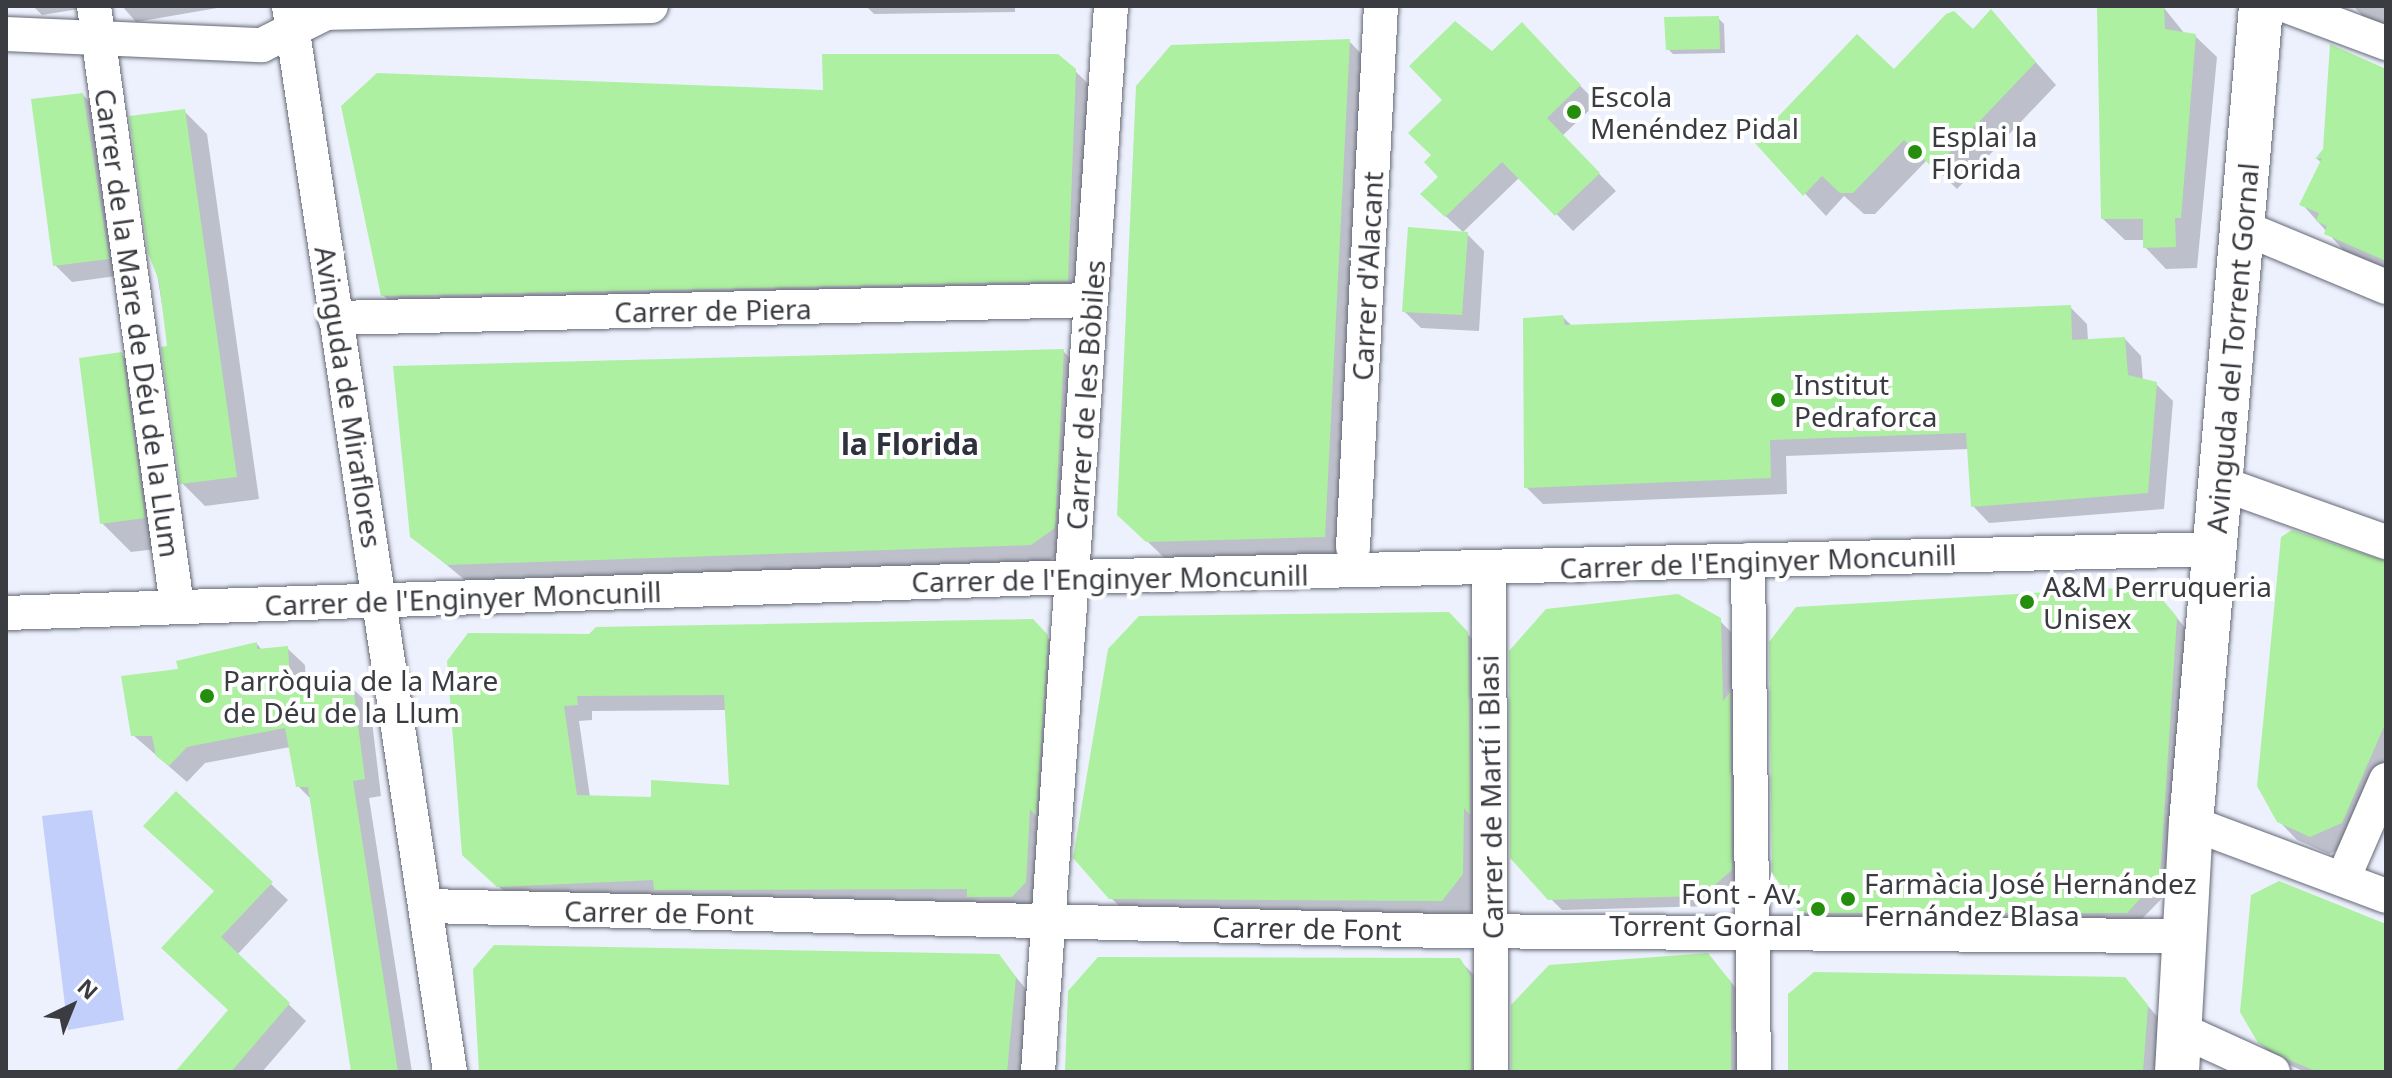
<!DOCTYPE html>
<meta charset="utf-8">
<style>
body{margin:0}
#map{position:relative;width:2392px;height:1078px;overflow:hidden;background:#edf1fd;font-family:"Noto Sans",sans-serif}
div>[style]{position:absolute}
.green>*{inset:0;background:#c2cffa}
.shadow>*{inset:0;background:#0003}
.building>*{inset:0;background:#adf0a1}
.roads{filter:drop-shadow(0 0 2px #656976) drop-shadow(0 0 2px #656976)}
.street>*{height:34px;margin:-17px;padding:0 17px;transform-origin:17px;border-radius:17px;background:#fff}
.secondary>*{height:44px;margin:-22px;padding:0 22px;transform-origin:22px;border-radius:22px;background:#fff}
.dots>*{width:22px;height:22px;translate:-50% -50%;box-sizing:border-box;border:4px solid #fff;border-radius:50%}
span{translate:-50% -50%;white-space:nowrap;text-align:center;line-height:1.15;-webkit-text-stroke:8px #fff;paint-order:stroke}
.poi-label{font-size:28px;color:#3a3c42}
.left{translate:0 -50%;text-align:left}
.right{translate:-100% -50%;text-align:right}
.street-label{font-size:28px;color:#3a3c42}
.neighbourhood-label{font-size:30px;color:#2e323d;font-weight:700}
.frame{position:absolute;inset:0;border:8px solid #3a3c42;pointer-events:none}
.north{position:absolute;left:32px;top:966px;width:80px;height:80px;-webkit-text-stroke:6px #fff;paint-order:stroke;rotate:43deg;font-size:22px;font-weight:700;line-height:32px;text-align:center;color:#3a3c42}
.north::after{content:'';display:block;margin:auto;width:28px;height:36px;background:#3a3c42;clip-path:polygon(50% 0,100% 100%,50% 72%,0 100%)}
</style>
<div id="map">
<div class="green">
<i style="clip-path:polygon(92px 810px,124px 1020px,68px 1030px,42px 816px)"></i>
</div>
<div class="shadow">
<i style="clip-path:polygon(33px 6px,97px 6px,42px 15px)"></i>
<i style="clip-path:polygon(122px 6px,229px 6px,136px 22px)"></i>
<i style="clip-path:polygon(866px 6px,1015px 6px,1015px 12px,874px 14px)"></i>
<i style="clip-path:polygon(2353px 6px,2386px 6px,2386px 31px,2373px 26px)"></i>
<i style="clip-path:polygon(2164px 8px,2185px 34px,2195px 36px,2217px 57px,2197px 268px,2166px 269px,2145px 247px,2145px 240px,2125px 240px,2103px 219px)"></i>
<i style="clip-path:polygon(1991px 12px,2056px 85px,1957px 189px,1927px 160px,1875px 214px,1864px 214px,1844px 196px,1826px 216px,1757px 142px,1973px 32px)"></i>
<i style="clip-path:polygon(1718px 18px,1724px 24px,1725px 53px,1673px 54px,1668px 49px)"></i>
<i style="clip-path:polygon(1521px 25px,1597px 103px,1562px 136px,1616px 191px,1573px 231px,1520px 177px,1463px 232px,1440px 211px,1441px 177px,1492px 53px)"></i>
<i style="clip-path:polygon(1349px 41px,1378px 71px,1353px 565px,1177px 570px,1120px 515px)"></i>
<i style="clip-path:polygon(1074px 70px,1097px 92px,1089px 302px,405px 317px,383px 295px,825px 93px)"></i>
<i style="clip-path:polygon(2386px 71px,2386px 268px,2344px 251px,2302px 204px,2322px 163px,2317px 159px)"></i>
<i style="clip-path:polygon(83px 95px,100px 112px,124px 275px,72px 282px,55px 265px)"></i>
<i style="clip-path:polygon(184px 111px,207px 134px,259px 499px,205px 506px,182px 483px,169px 348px,132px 118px)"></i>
<i style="clip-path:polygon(1467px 234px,1484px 251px,1479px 331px,1421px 328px,1404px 311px)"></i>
<i style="clip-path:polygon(2070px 307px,2087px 324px,2088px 341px,2125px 339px,2141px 356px,2143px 381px,2156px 384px,2173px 401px,2164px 509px,1989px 523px,1973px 506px,1969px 449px,1786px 456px,1787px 494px,1543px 504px,1526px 487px,1563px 317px,1572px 326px)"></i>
<i style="clip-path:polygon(1063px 351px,1080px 368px,1071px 545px,1049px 561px,466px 581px,412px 536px)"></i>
<i style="clip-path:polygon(121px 354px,150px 383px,173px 547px,131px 552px,102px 523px)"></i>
<i style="clip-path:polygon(2386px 564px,2386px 779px,2360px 840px,2329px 854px,2297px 840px,2279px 821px)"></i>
<i style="clip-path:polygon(2162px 600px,2187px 630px,2171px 889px,2138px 923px,1814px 923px,1802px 912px)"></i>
<i style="clip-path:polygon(1448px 614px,1489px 656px,1484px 897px,1464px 922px,1133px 919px,1110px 897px)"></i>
<i style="clip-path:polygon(1719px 620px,1731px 632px,1742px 882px,1713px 906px,1562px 910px,1550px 898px)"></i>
<i style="clip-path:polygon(evenodd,1032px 621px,1062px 653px,1040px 898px,1028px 912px,515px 901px,481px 871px,589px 636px,1032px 621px,727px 710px,731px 787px,653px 799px,590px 797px,579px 721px,592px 720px,592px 711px,727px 710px)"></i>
<i style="clip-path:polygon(257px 644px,263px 651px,287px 648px,305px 665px,306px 684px,352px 688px,370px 705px,381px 796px,369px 798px,412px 1072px,353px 1072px,312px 800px,298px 786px,290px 747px,205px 763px,187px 782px,133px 735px,181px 670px)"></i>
<i style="clip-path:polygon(271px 884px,288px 900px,237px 955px,306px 1021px,262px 1072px,186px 1072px,230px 1010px,180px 965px)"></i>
<i style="clip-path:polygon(2386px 926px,2386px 1072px,2305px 1072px,2276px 1059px,2259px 1042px)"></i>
<i style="clip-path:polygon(1708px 955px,1747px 1001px,1747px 1072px,1513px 1072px)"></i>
<i style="clip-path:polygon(998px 956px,1032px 996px,1025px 1072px,481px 1072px)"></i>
<i style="clip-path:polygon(1459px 960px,1476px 977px,1487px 1072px,1067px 1072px)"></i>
<i style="clip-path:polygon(2124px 979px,2164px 1024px,2161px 1072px,1790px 1072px)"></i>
</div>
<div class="building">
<i style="clip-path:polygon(2164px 6px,2165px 29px,2196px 34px,2181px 218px,2175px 218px,2176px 247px,2143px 248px,2143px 219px,2101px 219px,2097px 8px)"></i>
<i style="clip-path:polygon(1991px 9px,2036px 62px,1934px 169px,1904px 140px,1853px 193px,1840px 193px,1822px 176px,1803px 196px,1754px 142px,1857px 34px,1894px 69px,1946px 14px,1954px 11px,1973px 29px)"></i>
<i style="clip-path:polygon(1719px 16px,1720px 49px,1666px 50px,1664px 17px)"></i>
<i style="clip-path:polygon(1455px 21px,1492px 51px,1522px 22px,1581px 85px,1547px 118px,1600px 173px,1555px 216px,1502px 162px,1445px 217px,1420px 194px,1438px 177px,1424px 162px,1431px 155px,1408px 133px,1442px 100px,1409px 66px)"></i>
<i style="clip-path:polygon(1350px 39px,1325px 537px,1146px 542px,1117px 515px,1136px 86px,1171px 45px)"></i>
<i style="clip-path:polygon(2330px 44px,2386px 69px,2386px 261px,2324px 234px,2327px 226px,2316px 221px,2319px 213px,2299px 205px,2322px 158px,2315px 159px,2323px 149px)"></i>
<i style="clip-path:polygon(822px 54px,1058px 54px,1076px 69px,1068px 281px,381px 296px,341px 106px,377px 73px,823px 90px)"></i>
<i style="clip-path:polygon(83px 93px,109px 259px,53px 266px,31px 99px)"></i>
<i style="clip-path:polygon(185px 109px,237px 477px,180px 484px,161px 347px,167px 346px,159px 281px,148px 253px,129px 116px)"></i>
<i style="clip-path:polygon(1408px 227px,1468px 232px,1462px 315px,1402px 312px)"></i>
<i style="clip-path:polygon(2071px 305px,2072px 340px,2125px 337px,2128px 375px,2157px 382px,2148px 493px,1971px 507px,1966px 433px,1770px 440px,1771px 478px,1524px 488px,1523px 318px,1563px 315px,1565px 325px)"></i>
<i style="clip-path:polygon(1064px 349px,1055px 528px,1031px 545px,447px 565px,410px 537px,393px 366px)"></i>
<i style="clip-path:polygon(122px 352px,145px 518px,100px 524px,79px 358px)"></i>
<i style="clip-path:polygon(2292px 530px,2386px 561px,2386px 722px,2342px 823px,2310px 837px,2277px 822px,2257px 786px,2281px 537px)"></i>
<i style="clip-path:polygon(2151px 586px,2177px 617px,2160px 877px,2127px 913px,1800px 913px,1772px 873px,1769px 642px,1796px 607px)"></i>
<i style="clip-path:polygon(1678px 594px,1721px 618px,1723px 701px,1730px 692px,1732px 870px,1702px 896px,1548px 900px,1510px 858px,1509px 651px,1546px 609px)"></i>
<i style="clip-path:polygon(1449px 612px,1468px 632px,1470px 815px,1464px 808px,1463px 874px,1442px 901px,1109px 899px,1073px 858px,1108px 649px,1139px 616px)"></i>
<i style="clip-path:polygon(evenodd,1033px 619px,1048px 635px,1036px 816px,1030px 809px,1026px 882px,1012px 897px,967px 897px,967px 889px,654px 890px,653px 880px,497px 887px,462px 855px,447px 661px,468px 633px,589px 634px,596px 627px,1033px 619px,724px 695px,729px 785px,651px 780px,651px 797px,577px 795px,564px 706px,578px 705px,577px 696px,724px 695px)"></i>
<i style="clip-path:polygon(257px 642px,257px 649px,288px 646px,290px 681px,353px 686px,365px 779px,353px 781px,398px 1072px,351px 1072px,308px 787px,296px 787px,285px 728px,187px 747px,169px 766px,156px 756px,152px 736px,131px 736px,121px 676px,178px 669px,176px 661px)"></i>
<i style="clip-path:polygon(176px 791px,273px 882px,221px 937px,290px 1003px,231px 1072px,175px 1072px,228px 1010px,161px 948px,214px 891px,143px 826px)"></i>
<i style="clip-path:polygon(2279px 881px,2386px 924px,2386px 1072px,2318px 1072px,2289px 1060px,2258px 1043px,2240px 1012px,2251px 895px)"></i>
<i style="clip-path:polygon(494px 945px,999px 954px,1016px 977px,1007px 1072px,479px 1072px,473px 969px)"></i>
<i style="clip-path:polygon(1708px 953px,1731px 982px,1731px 1072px,1511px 1072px,1511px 1005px,1549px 965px)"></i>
<i style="clip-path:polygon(1098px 957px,1460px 958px,1471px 977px,1471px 1072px,1065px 1072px,1068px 991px)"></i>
<i style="clip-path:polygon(1814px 972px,2125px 977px,2148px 1005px,2143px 1072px,1788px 1072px,1788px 994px)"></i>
</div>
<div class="roads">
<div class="street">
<i style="left:94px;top:6px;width:606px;rotate:82.12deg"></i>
<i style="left:289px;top:6px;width:1078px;rotate:81.41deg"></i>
<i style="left:2287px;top:6px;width:106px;rotate:20.5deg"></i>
<i style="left:6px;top:34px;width:256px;rotate:2.5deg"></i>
<i style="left:262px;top:45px;width:72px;rotate:-26.6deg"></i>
<i style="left:326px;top:13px;width:325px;rotate:-1.2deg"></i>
<i style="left:2242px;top:227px;width:156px;rotate:22.6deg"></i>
<i style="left:335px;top:318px;width:756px;rotate:-1.36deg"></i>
<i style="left:2220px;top:483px;width:176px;rotate:19.6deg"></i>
<i style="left:1353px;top:547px;width:542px;rotate:-87.04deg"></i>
<i style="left:1748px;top:560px;width:512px;rotate:89.33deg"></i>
<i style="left:1489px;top:570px;width:502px;rotate:89.77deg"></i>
<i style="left:6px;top:613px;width:1068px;rotate:-1.93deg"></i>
<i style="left:1073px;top:577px;width:1142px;rotate:-1.4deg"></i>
<i style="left:2191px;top:823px;width:208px;rotate:20.5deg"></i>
<i style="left:2343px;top:879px;width:108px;rotate:-66.5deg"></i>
<i style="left:427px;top:906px;width:1018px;rotate:1.41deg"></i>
<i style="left:1445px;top:931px;width:743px;rotate:0.39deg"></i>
<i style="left:2181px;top:1030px;width:101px;rotate:24.5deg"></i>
<i style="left:1038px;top:1072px;width:1068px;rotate:-86.08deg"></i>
</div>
<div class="secondary">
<i style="left:2177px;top:1072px;width:249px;rotate:-86.8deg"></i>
<i style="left:2191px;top:823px;width:820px;rotate:-85.1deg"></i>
</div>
</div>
<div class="dots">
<i style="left:1574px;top:112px;background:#258d0d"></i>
<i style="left:1915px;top:152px;background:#258d0d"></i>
<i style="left:1778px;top:400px;background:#258d0d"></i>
<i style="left:2027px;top:602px;background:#258d0d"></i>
<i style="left:207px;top:696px;background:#258d0d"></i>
<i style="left:1848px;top:899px;background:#258d0d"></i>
<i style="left:1818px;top:909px;background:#258d0d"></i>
</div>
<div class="poi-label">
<span class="left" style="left:1590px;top:112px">Escola<br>Menéndez Pidal</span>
<span class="left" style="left:1931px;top:152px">Esplai la<br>Florida</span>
<span class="left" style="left:1794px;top:400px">Institut<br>Pedraforca</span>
<span class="left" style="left:2043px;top:602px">A&amp;M Perruqueria<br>Unisex</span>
<span class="left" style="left:223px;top:696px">Parròquia de la Mare<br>de Déu de la Llum</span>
<span class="left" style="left:1864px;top:899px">Farmàcia José Hernández<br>Fernández Blasa</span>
<span class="right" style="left:1802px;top:909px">Font - Av.<br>Torrent Gornal</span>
</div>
<div class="street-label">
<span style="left:1367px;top:276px;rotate:-87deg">Carrer d'Alacant</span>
<span style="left:713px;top:310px;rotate:-1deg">Carrer de Piera</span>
<span style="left:138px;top:323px;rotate:82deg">Carrer de la Mare de Déu de la Llum</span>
<span style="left:2232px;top:348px;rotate:-85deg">Avinguda del Torrent Gornal</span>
<span style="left:1085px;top:395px;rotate:-86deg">Carrer de les Bòbiles</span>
<span style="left:349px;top:397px;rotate:81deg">Avinguda de Miraflores</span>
<span style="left:1758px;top:561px;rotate:-2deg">Carrer de l'Enginyer Moncunill</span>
<span style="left:1110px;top:578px;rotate:-1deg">Carrer de l'Enginyer Moncunill</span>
<span style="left:463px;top:598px;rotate:-2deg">Carrer de l'Enginyer Moncunill</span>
<span style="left:1490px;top:797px;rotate:-91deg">Carrer de Martí i Blasi</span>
<span style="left:659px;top:912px;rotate:1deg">Carrer de Font</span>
<span style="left:1307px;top:928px;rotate:1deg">Carrer de Font</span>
</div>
<div class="neighbourhood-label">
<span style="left:910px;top:444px">la Florida</span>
</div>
<div class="frame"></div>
<div class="north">N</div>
</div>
